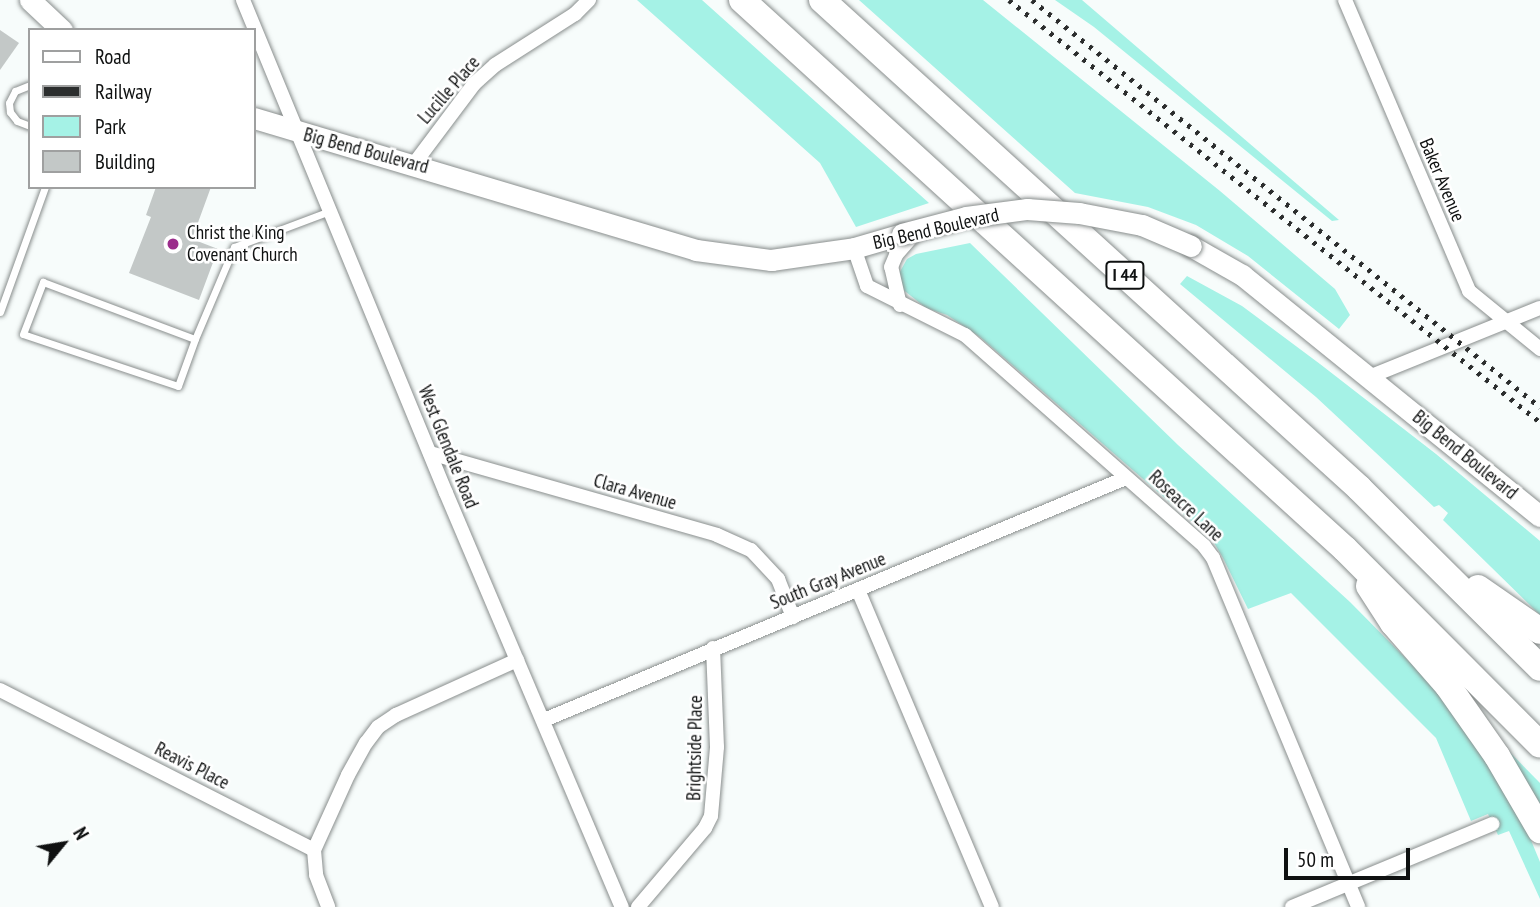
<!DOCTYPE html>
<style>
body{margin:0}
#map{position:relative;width:1540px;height:907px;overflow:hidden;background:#f7fcfb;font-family:"PT Sans Narrow",sans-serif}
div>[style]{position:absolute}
.green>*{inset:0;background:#a5f2e6}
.building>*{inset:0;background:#c3c8c7}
.roads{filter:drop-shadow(0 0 2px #898e8d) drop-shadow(0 0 2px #898e8d)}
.lane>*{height:7px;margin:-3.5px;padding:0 3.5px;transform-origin:3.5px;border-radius:3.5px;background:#fff}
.street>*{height:14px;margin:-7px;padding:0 7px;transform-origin:7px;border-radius:7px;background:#fff}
.secondary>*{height:21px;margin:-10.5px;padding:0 10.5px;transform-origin:10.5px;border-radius:10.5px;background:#fff}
.highway>*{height:26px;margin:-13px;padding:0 13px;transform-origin:13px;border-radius:13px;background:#fff}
.rail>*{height:5px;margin-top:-2.5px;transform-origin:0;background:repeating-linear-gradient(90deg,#2c2e2e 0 3.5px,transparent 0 10.5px)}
.bridges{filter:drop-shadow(0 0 2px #898e8d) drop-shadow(0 0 2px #898e8d)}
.secondary-bridge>*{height:21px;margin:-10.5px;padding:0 10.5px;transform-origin:10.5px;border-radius:10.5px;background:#fff}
.dots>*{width:19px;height:19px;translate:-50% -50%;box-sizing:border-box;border:4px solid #fff;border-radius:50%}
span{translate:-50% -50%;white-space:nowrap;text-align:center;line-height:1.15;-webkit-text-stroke:5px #fff;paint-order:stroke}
.shield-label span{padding:2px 5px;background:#fff;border:2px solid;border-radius:5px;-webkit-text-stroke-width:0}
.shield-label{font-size:18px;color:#0f1111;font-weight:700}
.street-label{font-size:19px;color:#0f1111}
.poi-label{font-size:19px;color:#0f1111}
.left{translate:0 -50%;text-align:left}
.legend{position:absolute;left:28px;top:28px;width:228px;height:161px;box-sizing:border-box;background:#fff;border:2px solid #9fa0a0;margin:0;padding:9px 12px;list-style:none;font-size:21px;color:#0f1111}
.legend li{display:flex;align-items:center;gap:14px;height:35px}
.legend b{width:35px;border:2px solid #9fa0a0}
.north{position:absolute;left:28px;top:809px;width:70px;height:70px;-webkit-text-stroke:5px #fff;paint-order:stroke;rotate:60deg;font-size:19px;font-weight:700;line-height:28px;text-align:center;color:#0f1111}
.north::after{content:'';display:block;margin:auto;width:24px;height:32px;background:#0f1111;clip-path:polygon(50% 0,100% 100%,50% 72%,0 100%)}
.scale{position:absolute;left:1284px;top:848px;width:126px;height:32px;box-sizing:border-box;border:4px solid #0f1111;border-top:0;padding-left:9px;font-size:21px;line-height:24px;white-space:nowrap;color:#0f1111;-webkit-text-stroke:5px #fff;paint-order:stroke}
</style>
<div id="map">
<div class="green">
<i style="clip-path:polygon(637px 0,702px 0,929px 203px,856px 227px,820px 163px)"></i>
<i style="clip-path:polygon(859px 0,983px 0,1220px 191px,1335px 289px,1350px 315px,1339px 329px,1248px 256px,1196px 225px,1148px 207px,1075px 193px)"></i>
<i style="clip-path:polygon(1055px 0,1082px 0,1339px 220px,1332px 221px,1094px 27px)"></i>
<i style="clip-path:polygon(970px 243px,1178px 445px,1350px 602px,1441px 694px,1464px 723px,1528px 833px,1540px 862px,1540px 899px,1509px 831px,1498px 835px,1488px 814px,1471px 821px,1436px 738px,1291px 593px,1248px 609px,1223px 558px,1213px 541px,1197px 526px,980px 337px,947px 315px,926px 308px,901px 288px,897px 277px,907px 259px,916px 254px)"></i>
<i style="clip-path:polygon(1187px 276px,1242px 306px,1320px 364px,1436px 454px,1540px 541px,1540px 615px,1443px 520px,1448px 513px,1439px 505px,1434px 507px,1316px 397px,1180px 284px)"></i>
<i style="clip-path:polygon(1496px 738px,1540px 783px,1540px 814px)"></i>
</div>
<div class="building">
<i style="clip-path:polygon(0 30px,19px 43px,0 70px)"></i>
<i style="clip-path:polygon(156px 187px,211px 187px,192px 239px,218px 249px,199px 300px,129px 273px,151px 217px,146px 215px)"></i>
</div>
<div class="roads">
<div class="lane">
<i style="left:30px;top:85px;width:16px;rotate:158deg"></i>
<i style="left:15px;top:91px;width:13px;rotate:117deg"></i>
<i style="left:9px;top:103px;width:9px;rotate:84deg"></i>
<i style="left:10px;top:112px;width:11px;rotate:52deg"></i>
<i style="left:17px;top:121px;width:14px;rotate:21deg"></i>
<i style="left:0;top:312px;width:133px;rotate:-70.2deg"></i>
<i style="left:195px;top:339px;width:50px;rotate:109.9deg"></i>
<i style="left:178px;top:386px;width:163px;rotate:-161.5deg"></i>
<i style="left:23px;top:334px;width:56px;rotate:-69deg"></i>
<i style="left:43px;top:282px;width:162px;rotate:20.6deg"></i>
<i style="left:195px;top:339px;width:100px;rotate:-67deg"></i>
<i style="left:234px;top:247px;width:103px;rotate:-20.6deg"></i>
</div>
<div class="street">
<i style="left:243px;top:0;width:533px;rotate:67.62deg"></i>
<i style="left:446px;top:493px;width:450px;rotate:67deg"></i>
<i style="left:1345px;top:0;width:316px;rotate:66.9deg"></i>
<i style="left:1469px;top:291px;width:92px;rotate:39.2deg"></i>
<i style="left:414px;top:164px;width:100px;rotate:-53.1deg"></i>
<i style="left:474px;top:84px;width:28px;rotate:-42deg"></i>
<i style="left:495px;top:65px;width:95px;rotate:-32.5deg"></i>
<i style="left:575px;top:14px;width:20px;rotate:-45deg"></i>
<i style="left:854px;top:248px;width:40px;rotate:71.1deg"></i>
<i style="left:867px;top:286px;width:110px;rotate:26.6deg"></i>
<i style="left:965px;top:335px;width:319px;rotate:41.4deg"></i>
<i style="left:1204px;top:546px;width:15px;rotate:53deg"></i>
<i style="left:1213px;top:558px;width:378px;rotate:67.4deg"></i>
<i style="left:900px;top:305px;width:39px;rotate:-103deg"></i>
<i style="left:891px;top:267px;width:13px;rotate:-67deg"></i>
<i style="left:896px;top:255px;width:33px;rotate:-49deg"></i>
<i style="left:1369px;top:377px;width:184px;rotate:-22deg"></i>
<i style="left:430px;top:453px;width:298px;rotate:15.9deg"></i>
<i style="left:717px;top:535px;width:37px;rotate:24deg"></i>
<i style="left:751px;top:550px;width:40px;rotate:47deg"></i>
<i style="left:778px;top:579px;width:41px;rotate:68.5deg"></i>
<i style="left:858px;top:590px;width:344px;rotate:67.1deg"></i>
<i style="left:0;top:690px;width:352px;rotate:27deg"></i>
<i style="left:314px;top:850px;width:25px;rotate:85deg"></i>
<i style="left:316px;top:875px;width:34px;rotate:69deg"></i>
<i style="left:544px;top:720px;width:630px;rotate:-22.58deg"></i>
<i style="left:314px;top:850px;width:82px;rotate:-65.6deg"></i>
<i style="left:348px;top:775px;width:37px;rotate:-61deg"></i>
<i style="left:366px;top:743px;width:20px;rotate:-53deg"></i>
<i style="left:378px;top:727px;width:22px;rotate:-34deg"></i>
<i style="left:396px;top:715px;width:133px;rotate:-24.4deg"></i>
<i style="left:638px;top:907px;width:104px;rotate:-49.7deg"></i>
<i style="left:705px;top:828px;width:13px;rotate:-63deg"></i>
<i style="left:711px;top:816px;width:69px;rotate:-85deg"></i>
<i style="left:717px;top:747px;width:99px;rotate:-92.3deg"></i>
<i style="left:1292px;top:907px;width:217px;rotate:-22.5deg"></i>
</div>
<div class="secondary">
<i style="left:30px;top:0;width:44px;rotate:43.2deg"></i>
<i style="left:254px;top:118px;width:461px;rotate:16.6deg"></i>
<i style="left:696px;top:250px;width:76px;rotate:7.6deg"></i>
<i style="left:771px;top:260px;width:84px;rotate:-8.2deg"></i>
<i style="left:854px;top:248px;width:50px;rotate:-16.3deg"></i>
<i style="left:1191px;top:246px;width:59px;rotate:29.6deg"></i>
<i style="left:1242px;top:275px;width:383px;rotate:39deg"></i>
</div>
<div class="highway">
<i style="left:742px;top:0;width:815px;rotate:42.32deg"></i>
<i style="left:1345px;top:549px;width:276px;rotate:45.1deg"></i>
<i style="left:822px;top:0;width:726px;rotate:42.26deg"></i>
<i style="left:1359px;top:488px;width:255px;rotate:44.8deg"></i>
<i style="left:1369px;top:586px;width:44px;rotate:57deg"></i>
<i style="left:1393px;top:623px;width:84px;rotate:48.9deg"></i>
<i style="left:1448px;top:686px;width:85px;rotate:55deg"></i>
<i style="left:1497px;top:756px;width:86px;rotate:59.8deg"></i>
<i style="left:1478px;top:588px;width:75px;rotate:34.7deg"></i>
</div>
</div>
<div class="rail">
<i style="left:1009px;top:0;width:678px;rotate:38.48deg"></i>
<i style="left:1032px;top:0;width:651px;rotate:38.7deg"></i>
</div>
<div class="bridges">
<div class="secondary-bridge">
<i style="left:902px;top:234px;width:66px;rotate:-14.9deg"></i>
<i style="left:966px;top:217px;width:62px;rotate:-7.5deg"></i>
<i style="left:1027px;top:209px;width:52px;rotate:4.4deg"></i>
<i style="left:1079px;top:213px;width:64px;rotate:10.8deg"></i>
<i style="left:1142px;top:225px;width:53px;rotate:23.2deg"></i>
</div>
</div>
<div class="dots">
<i style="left:173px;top:244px;background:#9b2c8b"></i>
</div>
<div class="shield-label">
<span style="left:1125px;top:275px">I 44</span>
</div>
<div class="street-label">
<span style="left:449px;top:90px;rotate:-49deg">Lucille Place</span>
<span style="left:366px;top:151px;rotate:15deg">Big Bend Boulevard</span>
<span style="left:1442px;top:180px;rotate:67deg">Baker Avenue</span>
<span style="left:936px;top:229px;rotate:-13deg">Big Bend Boulevard</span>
<span style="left:448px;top:447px;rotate:68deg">West Glendale Road</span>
<span style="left:1465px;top:455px;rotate:39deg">Big Bend Boulevard</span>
<span style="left:635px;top:492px;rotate:16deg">Clara Avenue</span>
<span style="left:1186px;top:506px;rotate:43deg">Roseacre Lane</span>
<span style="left:828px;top:581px;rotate:-22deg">South Gray Avenue</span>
<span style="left:695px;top:748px;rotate:-89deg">Brightside Place</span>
<span style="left:192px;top:766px;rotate:27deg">Reavis Place</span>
</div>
<div class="poi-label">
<span class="left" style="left:187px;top:244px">Christ the King<br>Covenant Church</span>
</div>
<ul class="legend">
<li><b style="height:9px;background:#fff"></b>Road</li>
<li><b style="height:9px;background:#2c2e2e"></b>Railway</li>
<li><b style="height:19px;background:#a5f2e6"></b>Park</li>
<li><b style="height:19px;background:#c3c8c7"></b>Building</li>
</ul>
<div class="north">N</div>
<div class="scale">50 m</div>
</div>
